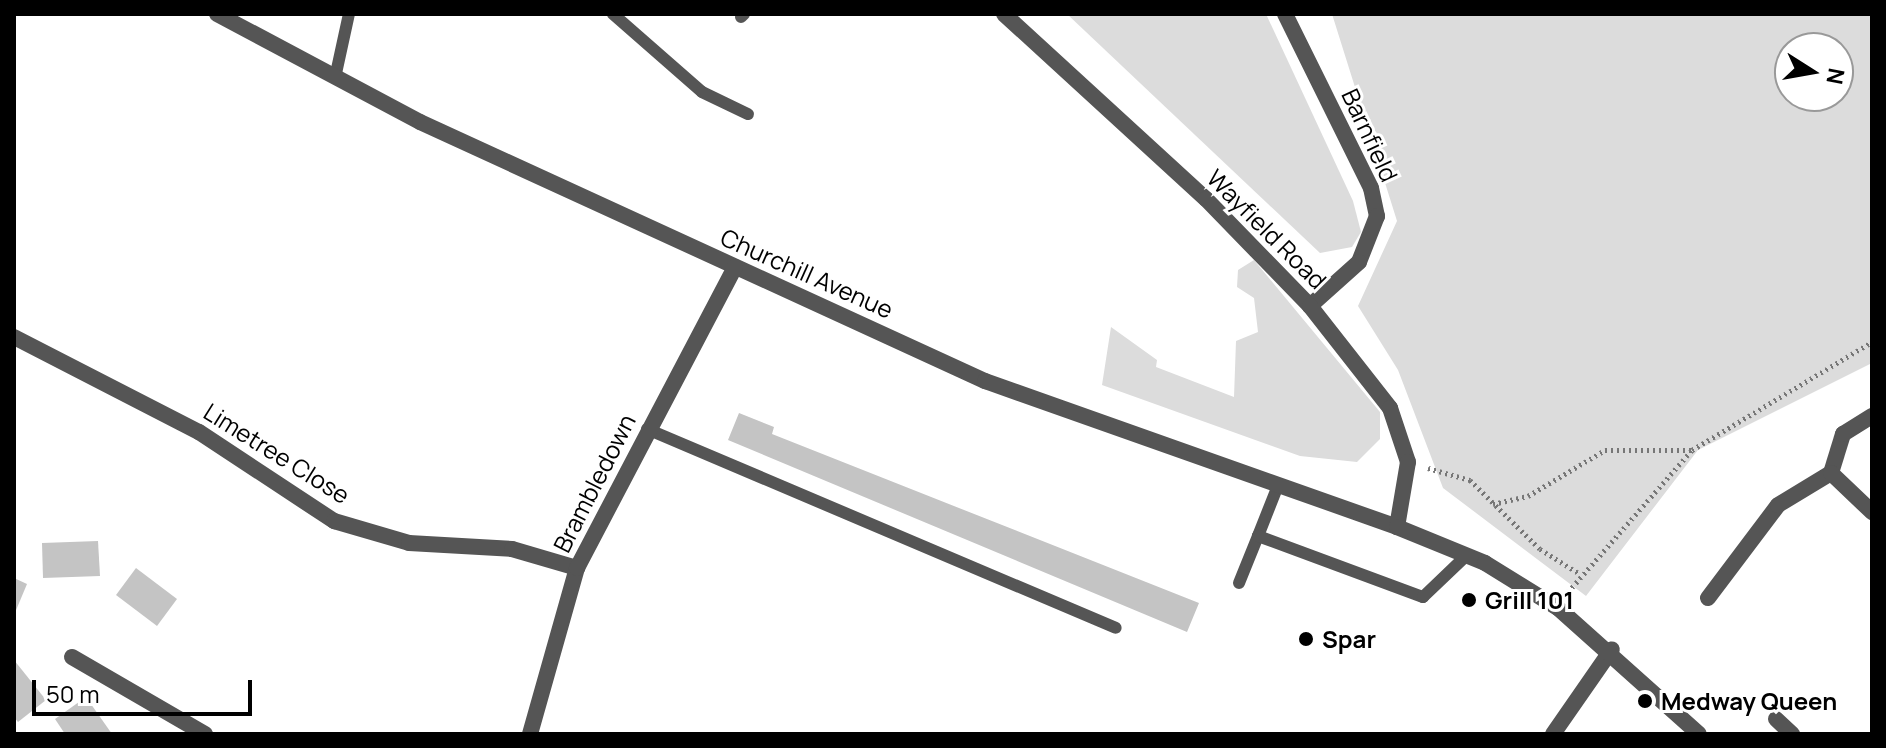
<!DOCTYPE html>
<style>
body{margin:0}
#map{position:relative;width:1886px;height:748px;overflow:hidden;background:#fff;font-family:Manrope,sans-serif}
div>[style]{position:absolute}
.green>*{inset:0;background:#dcdcdc}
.building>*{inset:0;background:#c4c4c4}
.path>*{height:5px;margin-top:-2.5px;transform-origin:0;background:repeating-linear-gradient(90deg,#777 0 2px,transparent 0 6px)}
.service>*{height:12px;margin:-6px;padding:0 6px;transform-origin:6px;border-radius:6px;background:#555}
.minor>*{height:16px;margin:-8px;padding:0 8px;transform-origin:8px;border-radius:8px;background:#555}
.tertiary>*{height:16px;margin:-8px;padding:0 8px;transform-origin:8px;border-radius:8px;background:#555}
.dots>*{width:22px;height:22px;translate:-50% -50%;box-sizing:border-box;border:4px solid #fff;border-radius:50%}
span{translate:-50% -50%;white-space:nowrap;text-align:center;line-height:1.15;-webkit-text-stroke:6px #fff;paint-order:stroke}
.street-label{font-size:24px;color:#000}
.poi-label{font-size:24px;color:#000;font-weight:700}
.left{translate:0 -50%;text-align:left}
.frame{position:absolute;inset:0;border:16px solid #000;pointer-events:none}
.north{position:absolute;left:1774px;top:32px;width:80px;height:80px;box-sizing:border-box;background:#fff;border:2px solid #999;border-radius:50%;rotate:101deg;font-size:22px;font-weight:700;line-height:32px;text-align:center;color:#000}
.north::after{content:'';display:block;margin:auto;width:28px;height:36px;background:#000;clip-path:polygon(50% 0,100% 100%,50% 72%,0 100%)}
.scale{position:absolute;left:32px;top:680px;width:220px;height:36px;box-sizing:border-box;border:4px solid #000;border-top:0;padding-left:10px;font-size:24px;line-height:28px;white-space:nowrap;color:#000;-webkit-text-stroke:6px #fff;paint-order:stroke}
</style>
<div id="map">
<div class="green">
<i style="clip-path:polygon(1067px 14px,1266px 14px,1353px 201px,1361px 232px,1352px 247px,1320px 253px)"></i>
<i style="clip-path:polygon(evenodd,1332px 14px,1872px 14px,1872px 363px,1698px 450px,1586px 596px,1443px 488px,1398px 370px,1358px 306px,1397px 221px,1332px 14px,1790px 48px,1838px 48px,1838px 96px,1790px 96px,1790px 48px)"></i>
<i style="clip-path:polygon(1254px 260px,1380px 412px,1380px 439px,1357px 462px,1300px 456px,1102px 385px,1111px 327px,1157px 360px,1156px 367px,1234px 397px,1236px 341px,1258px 332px,1254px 298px,1237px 287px,1238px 270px)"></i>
</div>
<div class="building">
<i style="clip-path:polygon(739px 413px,774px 427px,772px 434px,1199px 603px,1187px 632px,728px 440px)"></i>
<i style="clip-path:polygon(98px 541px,100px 576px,43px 578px,42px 543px)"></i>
<i style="clip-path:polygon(136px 568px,177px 599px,157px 626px,116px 595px)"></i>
<i style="clip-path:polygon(14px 578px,27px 584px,14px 615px)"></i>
<i style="clip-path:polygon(14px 660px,46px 700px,18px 722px,14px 717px)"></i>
<i style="clip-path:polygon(86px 697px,112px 734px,65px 734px,55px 719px)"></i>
</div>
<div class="path">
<i style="left:1428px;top:468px;width:44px;rotate:15.9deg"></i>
<i style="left:1470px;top:480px;width:98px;rotate:44.6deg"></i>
<i style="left:1540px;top:549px;width:47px;rotate:32deg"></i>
<i style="left:1493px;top:504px;width:36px;rotate:-13deg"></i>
<i style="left:1528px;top:496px;width:90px;rotate:-30.9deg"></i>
<i style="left:1605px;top:450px;width:86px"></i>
<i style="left:1568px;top:592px;width:189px;rotate:-48.9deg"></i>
<i style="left:1692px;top:450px;width:210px;rotate:-31deg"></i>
</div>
<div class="service">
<i style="left:613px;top:14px;width:118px;rotate:41.2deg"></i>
<i style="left:702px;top:92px;width:51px;rotate:25.6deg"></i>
<i style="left:741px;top:17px;width:4px;rotate:-45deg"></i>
<i style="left:335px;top:78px;width:66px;rotate:-77.7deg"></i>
<i style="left:647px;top:429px;width:509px;rotate:22.99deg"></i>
<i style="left:1258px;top:536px;width:52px;rotate:-68.4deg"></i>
<i style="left:1239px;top:583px;width:51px;rotate:-68deg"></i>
<i style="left:1258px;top:536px;width:176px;rotate:20.3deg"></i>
<i style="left:1423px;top:597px;width:61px;rotate:-43.7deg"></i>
</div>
<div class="minor">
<i style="left:217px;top:14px;width:230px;rotate:28deg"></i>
<i style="left:420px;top:122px;width:622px;rotate:24.63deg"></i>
<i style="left:985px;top:381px;width:437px;rotate:19.5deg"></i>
<i style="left:1285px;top:14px;width:194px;rotate:63.7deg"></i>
<i style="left:1371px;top:188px;width:29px;rotate:78deg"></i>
<i style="left:1377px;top:216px;width:49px;rotate:111.4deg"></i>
<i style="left:1359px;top:262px;width:66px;rotate:138.1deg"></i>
<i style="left:14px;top:337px;width:208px;rotate:27.2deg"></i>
<i style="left:199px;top:432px;width:162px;rotate:33.4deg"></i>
<i style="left:334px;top:521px;width:78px;rotate:16.3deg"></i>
<i style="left:409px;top:543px;width:103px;rotate:3.3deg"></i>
<i style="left:512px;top:549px;width:68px;rotate:16.3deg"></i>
<i style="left:1831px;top:473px;width:41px;rotate:-72.9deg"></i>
<i style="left:1843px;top:434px;width:34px;rotate:-32deg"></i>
<i style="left:1708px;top:598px;width:116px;rotate:-53deg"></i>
<i style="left:1778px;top:505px;width:62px;rotate:-31.1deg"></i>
<i style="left:1831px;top:473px;width:57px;rotate:43.6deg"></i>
<i style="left:72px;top:657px;width:154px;rotate:30.1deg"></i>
<i style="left:1776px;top:719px;width:22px;rotate:43deg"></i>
<i style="left:530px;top:734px;width:173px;rotate:-74.2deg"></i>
<i style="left:577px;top:568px;width:340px;rotate:-62.3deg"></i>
<i style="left:1553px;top:734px;width:103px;rotate:-55.2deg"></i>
</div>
<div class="tertiary">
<i style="left:1004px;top:14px;width:274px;rotate:42.5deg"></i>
<i style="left:1206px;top:199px;width:149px;rotate:45.8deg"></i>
<i style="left:1310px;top:306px;width:130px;rotate:51.9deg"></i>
<i style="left:1390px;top:408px;width:57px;rotate:71.6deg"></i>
<i style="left:1408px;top:462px;width:66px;rotate:99.6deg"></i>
<i style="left:1397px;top:527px;width:95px;rotate:22.2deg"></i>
<i style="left:1485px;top:563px;width:86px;rotate:31.7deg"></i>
<i style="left:1558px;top:608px;width:189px;rotate:41.8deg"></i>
</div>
<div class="dots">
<i style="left:1469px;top:600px;background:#000"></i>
<i style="left:1306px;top:639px;background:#000"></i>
<i style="left:1645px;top:701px;background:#000"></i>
</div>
<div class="street-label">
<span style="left:1370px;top:135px;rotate:65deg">Barnfield</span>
<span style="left:1267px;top:229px;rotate:45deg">Wayfield Road</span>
<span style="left:807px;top:273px;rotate:24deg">Churchill Avenue</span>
<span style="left:277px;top:453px;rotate:32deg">Limetree Close</span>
<span style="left:594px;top:483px;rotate:-63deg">Brambledown</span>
</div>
<div class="poi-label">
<span class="left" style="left:1485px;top:600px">Grill 101</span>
<span class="left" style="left:1322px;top:639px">Spar</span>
<span class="left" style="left:1661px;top:701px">Medway Queen</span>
</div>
<div class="frame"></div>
<div class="north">N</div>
<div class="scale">50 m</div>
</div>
